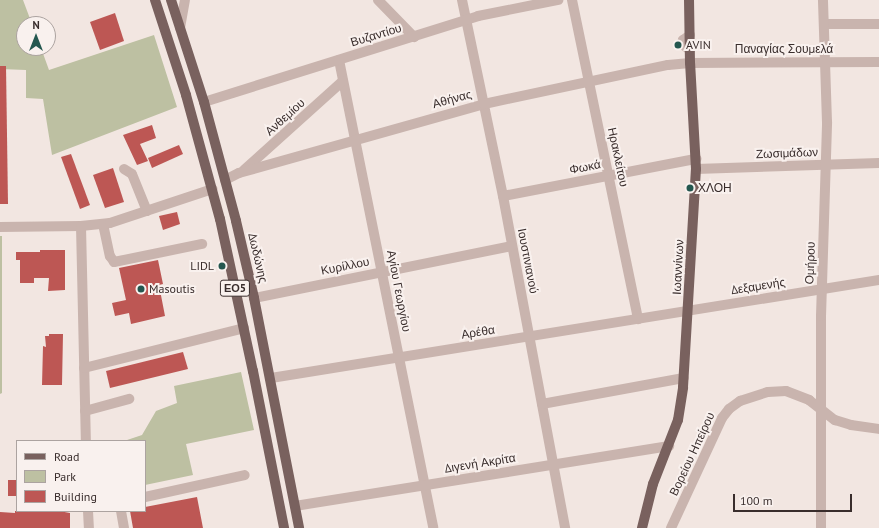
<!DOCTYPE html>
<meta charset="utf-8">
<style>
body{margin:0}
#map{position:relative;width:879px;height:528px;overflow:hidden;background:#f2e6e1;font-family:"PT Sans",sans-serif}
div>[style]{position:absolute}
.green>*{inset:0;background:#bdc0a2}
.building>*{inset:0;background:#bd5754}
.minor>*{height:10px;margin:-5px;padding:0 5px;transform-origin:5px;border-radius:5px;background:#c9b4ae}
.major>*{height:10px;margin:-5px;padding:0 5px;transform-origin:5px;border-radius:5px;background:#79615e}
.dots>*{width:11px;height:11px;translate:-50% -50%;box-sizing:border-box;border:2px solid #f9f1ee;border-radius:50%}
span{translate:-50% -50%;white-space:nowrap;text-align:center;line-height:1.15;-webkit-text-stroke:4px #f9f1ee;paint-order:stroke}
.shield-label span{padding:1px 3px;background:#f9f1ee;border:1px solid;border-radius:3px;-webkit-text-stroke-width:0}
.shield-label{font-size:11px;color:#392d2c;font-weight:700}
.street-label{font-size:12px;color:#392d2c}
.poi-label{font-size:12px;color:#392d2c}
.left{translate:0 -50%;text-align:left}
.right{translate:-100% -50%;text-align:right}
.legend{position:absolute;left:16px;top:440px;width:130px;height:72px;box-sizing:border-box;background:#f9f1ee;border:1px solid #aca3a0;margin:0;padding:5px 7px;list-style:none;font-size:12px;color:#392d2c}
.legend li{display:flex;align-items:center;gap:8px;height:20px}
.legend b{width:20px;border:1px solid #aca3a0}
.north{position:absolute;left:16px;top:16px;width:40px;height:40px;box-sizing:border-box;background:#f9f1ee;border:1px solid #aca3a0;border-radius:50%;rotate:0deg;font-size:11px;font-weight:700;line-height:16px;text-align:center;color:#392d2c}
.north::after{content:'';display:block;margin:auto;width:14px;height:18px;background:#24574f;clip-path:polygon(50% 0,100% 100%,50% 72%,0 100%)}
.scale{position:absolute;left:733px;top:494px;width:119px;height:18px;box-sizing:border-box;border:2px solid #392d2c;border-top:0;padding-left:5px;font-size:12px;line-height:14px;white-space:nowrap;color:#392d2c;-webkit-text-stroke:3px #f9f1ee;paint-order:stroke}
</style>
<div id="map">
<div class="green">
<i style="clip-path:polygon(0 0,23px 0,32px 24px,24px 24px,24px 48px,41px 48px,49px 70px,154px 35px,177px 107px,52px 155px,43px 99px,26px 98px,26px 70px,0 69px)"></i>
<i style="clip-path:polygon(0 236px,2px 236px,2px 393px,0 394px)"></i>
<i style="clip-path:polygon(241px 372px,254px 430px,186px 444px,193px 475px,145px 485px,145px 441px,124px 441px,142px 435px,156px 411px,177px 403px,174px 386px)"></i>
</div>
<div class="building">
<i style="clip-path:polygon(115px 13px,124px 41px,100px 50px,90px 22px)"></i>
<i style="clip-path:polygon(0 66px,6px 66px,8px 204px,0 204px)"></i>
<i style="clip-path:polygon(152px 125px,156px 138px,140px 144px,148px 161px,137px 165px,123px 135px)"></i>
<i style="clip-path:polygon(179px 145px,183px 154px,152px 168px,148px 158px)"></i>
<i style="clip-path:polygon(71px 154px,90px 205px,80px 209px,61px 157px)"></i>
<i style="clip-path:polygon(113px 168px,124px 202px,105px 208px,93px 175px)"></i>
<i style="clip-path:polygon(177px 212px,180px 224px,163px 230px,159px 216px)"></i>
<i style="clip-path:polygon(40px 250px,65px 250px,65px 290px,48px 291px,49px 278px,34px 278px,34px 283px,20px 283px,20px 260px,16px 260px,16px 252px,40px 252px)"></i>
<i style="clip-path:polygon(158px 260px,163px 284px,159px 285px,165px 316px,131px 324px,129px 313px,115px 316px,112px 303px,126px 300px,119px 268px)"></i>
<i style="clip-path:polygon(49px 334px,63px 334px,62px 385px,42px 385px,43px 346px,46px 347px,45px 336px,49px 336px)"></i>
<i style="clip-path:polygon(183px 352px,188px 369px,110px 388px,106px 371px)"></i>
<i style="clip-path:polygon(8px 480px,17px 480px,17px 496px,8px 496px)"></i>
<i style="clip-path:polygon(197px 497px,203px 528px,133px 528px,130px 511px,145px 511px,145px 507px)"></i>
<i style="clip-path:polygon(15px 511px,59px 511px,70px 513px,70px 528px,0 528px,0 512px,15px 513px)"></i>
</div>
<div class="minor">
<i style="left:378px;top:0;width:52px;rotate:45.8deg"></i>
<i style="left:462px;top:0;width:200px;rotate:78.2deg"></i>
<i style="left:503px;top:196px;width:338px;rotate:79.4deg"></i>
<i style="left:572px;top:0;width:326px;rotate:78.3deg"></i>
<i style="left:825px;top:24px;width:54px"></i>
<i style="left:180px;top:28px;width:28px;rotate:-80deg"></i>
<i style="left:690px;top:35px;width:9px;rotate:144deg"></i>
<i style="left:683px;top:40px;width:4px;rotate:104deg"></i>
<i style="left:682px;top:44px;width:10px;rotate:37deg"></i>
<i style="left:339px;top:60px;width:477px;rotate:78.6deg"></i>
<i style="left:204px;top:102px;width:287px;rotate:-17.4deg"></i>
<i style="left:478px;top:16px;width:82px;rotate:-11.3deg"></i>
<i style="left:124px;top:169px;width:9px;rotate:32deg"></i>
<i style="left:132px;top:174px;width:40px;rotate:68deg"></i>
<i style="left:696px;top:169px;width:183px;rotate:-1.9deg"></i>
<i style="left:244px;top:170px;width:133px;rotate:-42deg"></i>
<i style="left:225px;top:180px;width:16px;rotate:-27deg"></i>
<i style="left:239px;top:173px;width:255px;rotate:-15.7deg"></i>
<i style="left:484px;top:104px;width:188px;rotate:-12deg"></i>
<i style="left:668px;top:65px;width:22px;rotate:-5deg"></i>
<i style="left:690px;top:63px;width:189px;rotate:-0.3deg"></i>
<i style="left:503px;top:196px;width:197px;rotate:-10.9deg"></i>
<i style="left:103px;top:224px;width:33px;rotate:78deg"></i>
<i style="left:110px;top:256px;width:7px;rotate:56deg"></i>
<i style="left:114px;top:262px;width:90px;rotate:-11.6deg"></i>
<i style="left:81px;top:226px;width:215px;rotate:88.7deg"></i>
<i style="left:0;top:227px;width:81px;rotate:-0.7deg"></i>
<i style="left:81px;top:226px;width:29px;rotate:-6deg"></i>
<i style="left:110px;top:223px;width:108px;rotate:-18.4deg"></i>
<i style="left:254px;top:298px;width:263px;rotate:-11.4deg"></i>
<i style="left:84px;top:368px;width:165px;rotate:-14deg"></i>
<i style="left:271px;top:378px;width:616px;rotate:-9.16deg"></i>
<i style="left:542px;top:404px;width:144px;rotate:-10.4deg"></i>
<i style="left:85px;top:411px;width:46px;rotate:-15.3deg"></i>
<i style="left:145px;top:497px;width:102px;rotate:-12.4deg"></i>
<i style="left:295px;top:506px;width:379px;rotate:-9.1deg"></i>
<i style="left:88px;top:511px;width:17px;rotate:87deg"></i>
<i style="left:121px;top:511px;width:17px;rotate:80deg"></i>
<i style="left:671px;top:528px;width:121px;rotate:-65.1deg"></i>
<i style="left:722px;top:418px;width:11px;rotate:-52deg"></i>
<i style="left:729px;top:409px;width:14px;rotate:-36deg"></i>
<i style="left:740px;top:401px;width:29px;rotate:-18deg"></i>
<i style="left:768px;top:392px;width:18px;rotate:-3deg"></i>
<i style="left:786px;top:391px;width:25px;rotate:21deg"></i>
<i style="left:809px;top:400px;width:33px;rotate:38deg"></i>
<i style="left:835px;top:420px;width:17px;rotate:17deg"></i>
<i style="left:851px;top:425px;width:28px;rotate:8deg"></i>
<i style="left:821px;top:528px;width:212px;rotate:-90deg"></i>
<i style="left:821px;top:316px;width:194px;rotate:-88.2deg"></i>
<i style="left:827px;top:122px;width:122px;rotate:-91.9deg"></i>
</div>
<div class="major">
<i style="left:155px;top:0;width:100px;rotate:71.9deg"></i>
<i style="left:186px;top:95px;width:129px;rotate:74.7deg"></i>
<i style="left:220px;top:219px;width:156px;rotate:77.8deg"></i>
<i style="left:253px;top:371px;width:160px;rotate:78.8deg"></i>
<i style="left:171px;top:0;width:107px;rotate:72.1deg"></i>
<i style="left:204px;top:102px;width:123px;rotate:74.9deg"></i>
<i style="left:236px;top:221px;width:79px;rotate:76.8deg"></i>
<i style="left:254px;top:298px;width:234px;rotate:78.9deg"></i>
<i style="left:642px;top:528px;width:45px;rotate:-76deg"></i>
<i style="left:653px;top:484px;width:69px;rotate:-68.7deg"></i>
<i style="left:678px;top:420px;width:33px;rotate:-81deg"></i>
<i style="left:683px;top:387px;width:218px;rotate:-86.6deg"></i>
<i style="left:696px;top:169px;width:106px;rotate:-93.2deg"></i>
<i style="left:690px;top:63px;width:63px;rotate:-90.9deg"></i>
</div>
<div class="dots">
<i style="left:678px;top:45px;background:#24574f"></i>
<i style="left:690px;top:188px;background:#24574f"></i>
<i style="left:222px;top:266px;background:#24574f"></i>
<i style="left:141px;top:289px;background:#24574f"></i>
</div>
<div class="shield-label">
<span style="left:235px;top:288px">ΕΟ5</span>
</div>
<div class="street-label">
<span style="left:376px;top:35px;rotate:-17deg">Βυζαντίου</span>
<span style="left:784px;top:49px">Παναγίας Σουμελά</span>
<span style="left:452px;top:99px;rotate:-15deg">Αθήνας</span>
<span style="left:285px;top:117px;rotate:-42deg">Ανθεμίου</span>
<span style="left:787px;top:153px;rotate:-2deg">Ζωσιμάδων</span>
<span style="left:618px;top:157px;rotate:78deg">Ηρακλείτου</span>
<span style="left:585px;top:167px;rotate:-11deg">Φωκά</span>
<span style="left:258px;top:258px;rotate:77deg">Δωδώνης</span>
<span style="left:528px;top:261px;rotate:79deg">Ιουστινιανού</span>
<span style="left:810px;top:263px;rotate:-88deg">Ομήρου</span>
<span style="left:345px;top:266px;rotate:-11deg">Κυρίλλου</span>
<span style="left:678px;top:267px;rotate:-87deg">Ιωαννίνων</span>
<span style="left:758px;top:286px;rotate:-9deg">Δεξαμενής</span>
<span style="left:399px;top:291px;rotate:79deg">Αγίου Γεωργίου</span>
<span style="left:478px;top:332px;rotate:-9deg">Αρέθα</span>
<span style="left:692px;top:454px;rotate:-65deg">Βορείου Ηπείρου</span>
<span style="left:480px;top:463px;rotate:-9deg">Διγενή Ακρίτα</span>
</div>
<div class="poi-label">
<span class="left" style="left:686px;top:45px">AVIN</span>
<span class="left" style="left:698px;top:188px">ΧΛΟΗ</span>
<span class="right" style="left:214px;top:266px">LIDL</span>
<span class="left" style="left:149px;top:289px">Masoutis</span>
</div>
<ul class="legend">
<li><b style="height:5px;background:#79615e"></b>Road</li>
<li><b style="height:11px;background:#bdc0a2"></b>Park</li>
<li><b style="height:11px;background:#bd5754"></b>Building</li>
</ul>
<div class="north">N</div>
<div class="scale">100 m</div>
</div>
